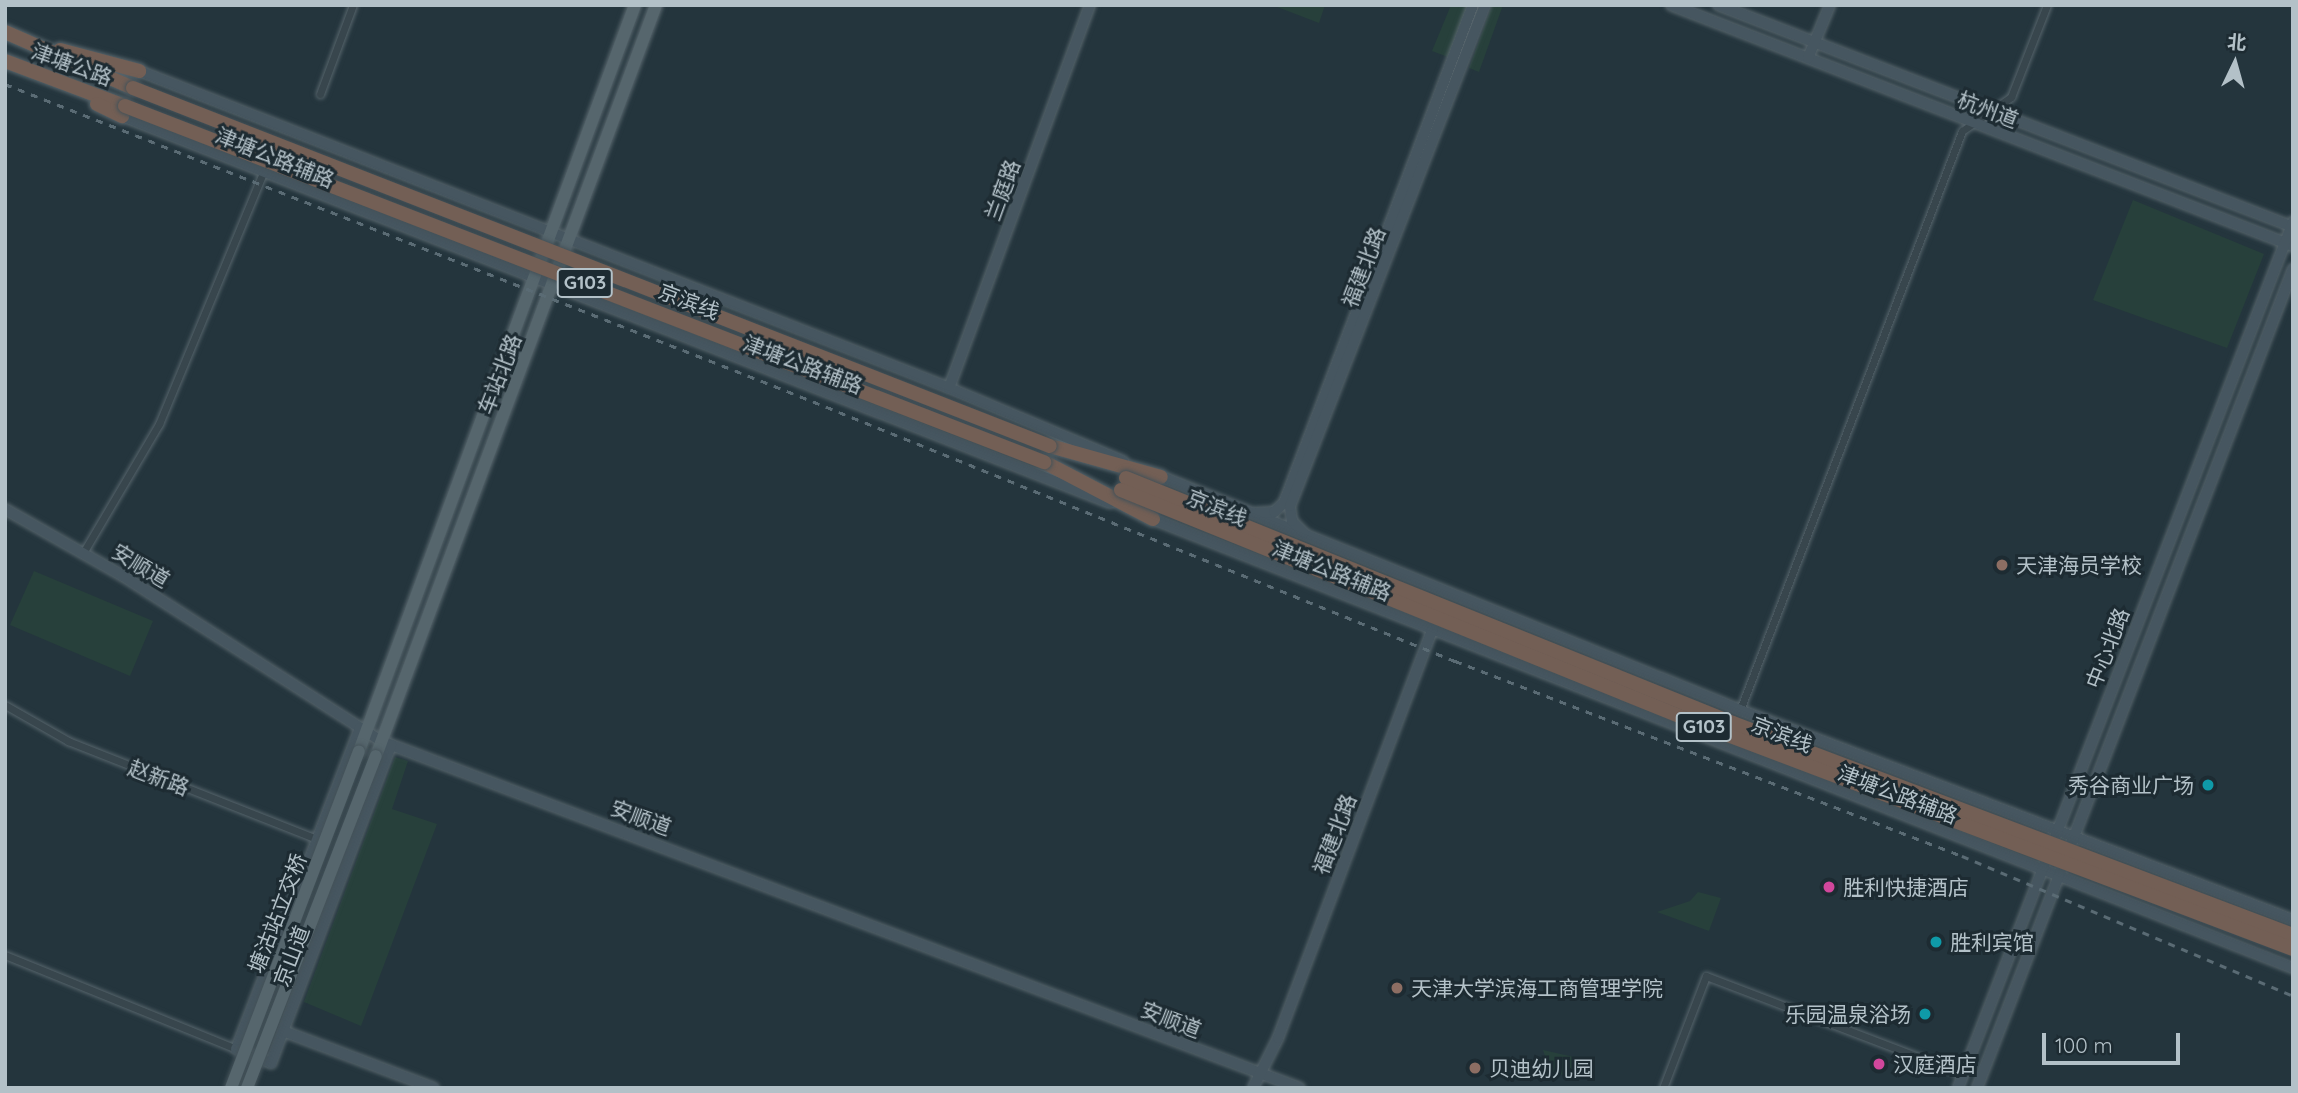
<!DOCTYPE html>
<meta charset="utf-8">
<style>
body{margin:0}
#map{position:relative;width:2298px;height:1093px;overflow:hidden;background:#24353d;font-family:Quicksand,"Noto Sans SC",sans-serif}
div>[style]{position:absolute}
.green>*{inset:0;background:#27403b}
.roads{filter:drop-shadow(0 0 2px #56646b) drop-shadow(0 0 2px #56646b)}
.street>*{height:7px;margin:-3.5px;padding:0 3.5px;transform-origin:3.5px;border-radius:3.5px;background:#38464d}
.secondary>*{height:10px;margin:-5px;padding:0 5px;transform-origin:5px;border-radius:5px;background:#465660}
.primary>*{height:12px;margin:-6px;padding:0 6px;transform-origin:6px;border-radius:6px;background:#56666d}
.highway>*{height:14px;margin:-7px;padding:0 7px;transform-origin:7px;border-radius:7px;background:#735f55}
.rail>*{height:2.5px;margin-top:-1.25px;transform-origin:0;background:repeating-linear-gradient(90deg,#5a6b74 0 7px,transparent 0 14px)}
.bridges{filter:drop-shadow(0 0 2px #445259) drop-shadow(0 0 2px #445259)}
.primary-bridge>*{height:12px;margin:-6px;padding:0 6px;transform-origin:6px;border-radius:6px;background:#56666d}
.highway-bridge>*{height:14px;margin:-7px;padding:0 7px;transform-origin:7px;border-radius:7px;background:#735f55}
.dots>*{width:19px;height:19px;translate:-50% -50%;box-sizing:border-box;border:4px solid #1d2b32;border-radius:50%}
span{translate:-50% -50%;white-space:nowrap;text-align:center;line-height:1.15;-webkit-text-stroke:6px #1d2b32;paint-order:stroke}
.shield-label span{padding:2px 5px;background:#1d2b32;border:2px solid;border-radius:5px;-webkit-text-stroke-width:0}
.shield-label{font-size:19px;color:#b3c1c8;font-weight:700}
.street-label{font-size:21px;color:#b3c1c8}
.poi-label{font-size:21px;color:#b3c1c8}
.left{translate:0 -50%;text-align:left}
.right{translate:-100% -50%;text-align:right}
.frame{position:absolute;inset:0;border:7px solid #b3c1c8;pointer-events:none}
.north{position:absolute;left:2200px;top:28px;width:70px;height:70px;-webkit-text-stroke:5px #1d2b32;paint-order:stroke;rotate:5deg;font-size:19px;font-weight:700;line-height:28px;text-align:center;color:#b3c1c8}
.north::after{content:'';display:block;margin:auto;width:24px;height:32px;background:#b3c1c8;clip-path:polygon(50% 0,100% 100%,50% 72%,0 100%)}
.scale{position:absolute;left:2042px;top:1033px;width:138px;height:32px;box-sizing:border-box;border:4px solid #b3c1c8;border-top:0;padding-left:9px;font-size:21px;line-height:24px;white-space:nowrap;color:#b3c1c8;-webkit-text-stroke:5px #1d2b32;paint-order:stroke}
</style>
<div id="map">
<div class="green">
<i style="clip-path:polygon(1272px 5px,1325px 5px,1319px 23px)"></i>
<i style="clip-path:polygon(1451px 5px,1468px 5px,1448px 57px,1432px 51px)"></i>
<i style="clip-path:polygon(1492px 5px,1503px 5px,1479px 72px,1469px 68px)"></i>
<i style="clip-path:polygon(2133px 200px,2264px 254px,2227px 348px,2093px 300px)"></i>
<i style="clip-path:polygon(34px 571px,153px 621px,130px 676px,10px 625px)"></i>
<i style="clip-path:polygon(395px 757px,408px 761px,392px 809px,437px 824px,361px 1026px,304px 1002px)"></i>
<i style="clip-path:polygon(1698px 892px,1721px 898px,1709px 931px,1657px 912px,1690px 901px)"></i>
<i style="clip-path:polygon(1543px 1050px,1587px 1060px,1579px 1080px,1550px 1071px)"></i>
</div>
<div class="roads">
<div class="street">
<i style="left:320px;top:94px;width:95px;rotate:-69.7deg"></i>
<i style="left:83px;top:553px;width:150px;rotate:-59.5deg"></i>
<i style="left:159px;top:424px;width:272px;rotate:-67.5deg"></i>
<i style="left:5px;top:705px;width:73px;rotate:29.7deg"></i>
<i style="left:68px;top:741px;width:268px;rotate:21.5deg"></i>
<i style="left:1740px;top:710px;width:620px;rotate:-69.02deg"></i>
<i style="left:1962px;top:131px;width:60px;rotate:-34.8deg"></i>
<i style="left:2011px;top:97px;width:99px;rotate:-68.6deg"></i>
<i style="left:5px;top:955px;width:249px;rotate:22.1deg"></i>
<i style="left:1663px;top:1088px;width:120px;rotate:-69deg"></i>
<i style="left:1706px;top:976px;width:275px;rotate:20.9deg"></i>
</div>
<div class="secondary">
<i style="left:1671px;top:5px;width:667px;rotate:21.18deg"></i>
<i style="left:1718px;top:5px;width:616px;rotate:21.11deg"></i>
<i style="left:1808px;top:58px;width:57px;rotate:-67.5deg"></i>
<i style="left:139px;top:71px;width:870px;rotate:21.37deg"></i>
<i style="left:949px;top:388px;width:189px;rotate:22.8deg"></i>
<i style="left:122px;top:116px;width:1061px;rotate:21.39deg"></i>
<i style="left:949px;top:388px;width:408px;rotate:-69.8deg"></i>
<i style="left:1157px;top:475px;width:629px;rotate:21.95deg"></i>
<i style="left:1740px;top:710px;width:592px;rotate:20.79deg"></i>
<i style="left:5px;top:509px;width:136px;rotate:29.6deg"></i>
<i style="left:123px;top:576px;width:306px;rotate:32.6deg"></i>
<i style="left:381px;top:741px;width:982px;rotate:20.69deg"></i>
<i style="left:1256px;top:513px;width:18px;rotate:-3deg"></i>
<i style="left:1274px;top:512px;width:13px;rotate:-42deg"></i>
<i style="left:1284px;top:503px;width:533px;rotate:-69.22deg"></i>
<i style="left:1148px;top:517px;width:1231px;rotate:21.5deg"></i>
<i style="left:1304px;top:533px;width:17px;rotate:-135deg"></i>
<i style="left:1292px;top:521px;width:15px;rotate:-98deg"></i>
<i style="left:1290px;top:506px;width:538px;rotate:-68.73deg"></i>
<i style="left:360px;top:728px;width:344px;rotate:111.1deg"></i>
<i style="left:236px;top:1049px;width:38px;rotate:22deg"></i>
<i style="left:271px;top:1063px;width:340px;rotate:-69.3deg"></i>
<i style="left:283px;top:1031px;width:161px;rotate:20.7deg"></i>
<i style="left:1253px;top:1088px;width:56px;rotate:-63.4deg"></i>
<i style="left:1278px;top:1038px;width:441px;rotate:-69.3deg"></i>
<i style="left:1958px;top:1088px;width:929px;rotate:-68.85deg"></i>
<i style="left:1977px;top:1088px;width:878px;rotate:-68.9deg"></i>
</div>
<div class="primary">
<i style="left:359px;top:751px;width:795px;rotate:-69.7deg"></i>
<i style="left:376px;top:756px;width:801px;rotate:-69.55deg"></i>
</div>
<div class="highway">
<i style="left:5px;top:32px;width:140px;rotate:23.6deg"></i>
<i style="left:60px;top:50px;width:82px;rotate:14.9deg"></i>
<i style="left:5px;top:61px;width:128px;rotate:20.6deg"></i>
<i style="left:97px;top:104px;width:28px;rotate:26deg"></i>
<i style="left:1050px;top:446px;width:115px;rotate:15.6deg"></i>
<i style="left:1044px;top:462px;width:123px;rotate:27.6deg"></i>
</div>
</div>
<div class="rail">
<i style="left:5px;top:84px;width:840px;rotate:21.43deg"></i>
<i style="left:787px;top:391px;width:721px;rotate:22.01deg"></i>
<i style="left:1455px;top:661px;width:543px;rotate:21.04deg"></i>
<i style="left:1962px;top:856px;width:359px;rotate:22.9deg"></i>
</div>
<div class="bridges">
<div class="primary-bridge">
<i style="left:231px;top:1088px;width:360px;rotate:-69.2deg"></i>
<i style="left:247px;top:1088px;width:356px;rotate:-68.8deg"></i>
</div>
<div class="highway-bridge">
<i style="left:133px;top:88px;width:984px;rotate:21.33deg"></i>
<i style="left:125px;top:106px;width:986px;rotate:21.18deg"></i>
<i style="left:1126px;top:478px;width:655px;rotate:21.98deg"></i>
<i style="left:1733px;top:723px;width:599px;rotate:20.74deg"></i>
<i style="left:1121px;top:490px;width:634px;rotate:22.04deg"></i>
<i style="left:1709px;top:728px;width:624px;rotate:20.73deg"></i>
</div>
</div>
<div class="dots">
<i style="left:2002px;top:565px;background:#8d6e63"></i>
<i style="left:2208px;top:785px;background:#0f9aa8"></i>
<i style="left:1829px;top:887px;background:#d1479c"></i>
<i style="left:1936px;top:942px;background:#0f9aa8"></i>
<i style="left:1397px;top:988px;background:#8d6e63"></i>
<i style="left:1925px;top:1014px;background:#0f9aa8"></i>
<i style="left:1879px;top:1064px;background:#d1479c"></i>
<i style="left:1475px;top:1068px;background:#8d6e63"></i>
</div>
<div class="shield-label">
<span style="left:585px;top:283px">G103</span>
<span style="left:1704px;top:727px">G103</span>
</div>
<div class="street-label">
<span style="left:72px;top:64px;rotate:20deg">津塘公路</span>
<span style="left:1988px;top:109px;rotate:21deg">杭州道</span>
<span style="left:275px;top:157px;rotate:22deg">津塘公路辅路</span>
<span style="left:1002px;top:190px;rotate:-70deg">兰庭路</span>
<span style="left:1363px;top:267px;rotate:-69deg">福建北路</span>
<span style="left:689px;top:301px;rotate:21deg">京滨线</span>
<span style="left:803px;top:364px;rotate:21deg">津塘公路辅路</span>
<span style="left:499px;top:374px;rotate:-69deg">车站北路</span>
<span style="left:1217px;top:507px;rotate:22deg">京滨线</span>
<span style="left:141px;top:565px;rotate:31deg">安顺道</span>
<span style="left:1332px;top:570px;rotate:22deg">津塘公路辅路</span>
<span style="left:2107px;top:648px;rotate:-69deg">中心北路</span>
<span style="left:1782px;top:734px;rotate:21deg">京滨线</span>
<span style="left:159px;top:777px;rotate:21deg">赵新路</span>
<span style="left:1898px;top:794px;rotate:21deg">津塘公路辅路</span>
<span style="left:641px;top:817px;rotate:20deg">安顺道</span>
<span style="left:1334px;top:834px;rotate:-69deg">福建北路</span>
<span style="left:277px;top:913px;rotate:-69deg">塘沽站立交桥</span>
<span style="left:291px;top:956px;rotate:-69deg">京山道</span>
<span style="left:1171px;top:1019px;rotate:21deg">安顺道</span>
</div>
<div class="poi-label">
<span class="left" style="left:2016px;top:565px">天津海员学校</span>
<span class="right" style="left:2194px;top:785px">秀谷商业广场</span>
<span class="left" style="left:1843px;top:887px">胜利快捷酒店</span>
<span class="left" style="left:1950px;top:942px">胜利宾馆</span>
<span class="left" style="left:1411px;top:988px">天津大学滨海工商管理学院</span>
<span class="right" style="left:1911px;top:1014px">乐园温泉浴场</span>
<span class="left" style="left:1893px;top:1064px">汉庭酒店</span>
<span class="left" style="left:1489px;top:1068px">贝迪幼儿园</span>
</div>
<div class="frame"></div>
<div class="north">北</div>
<div class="scale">100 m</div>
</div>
